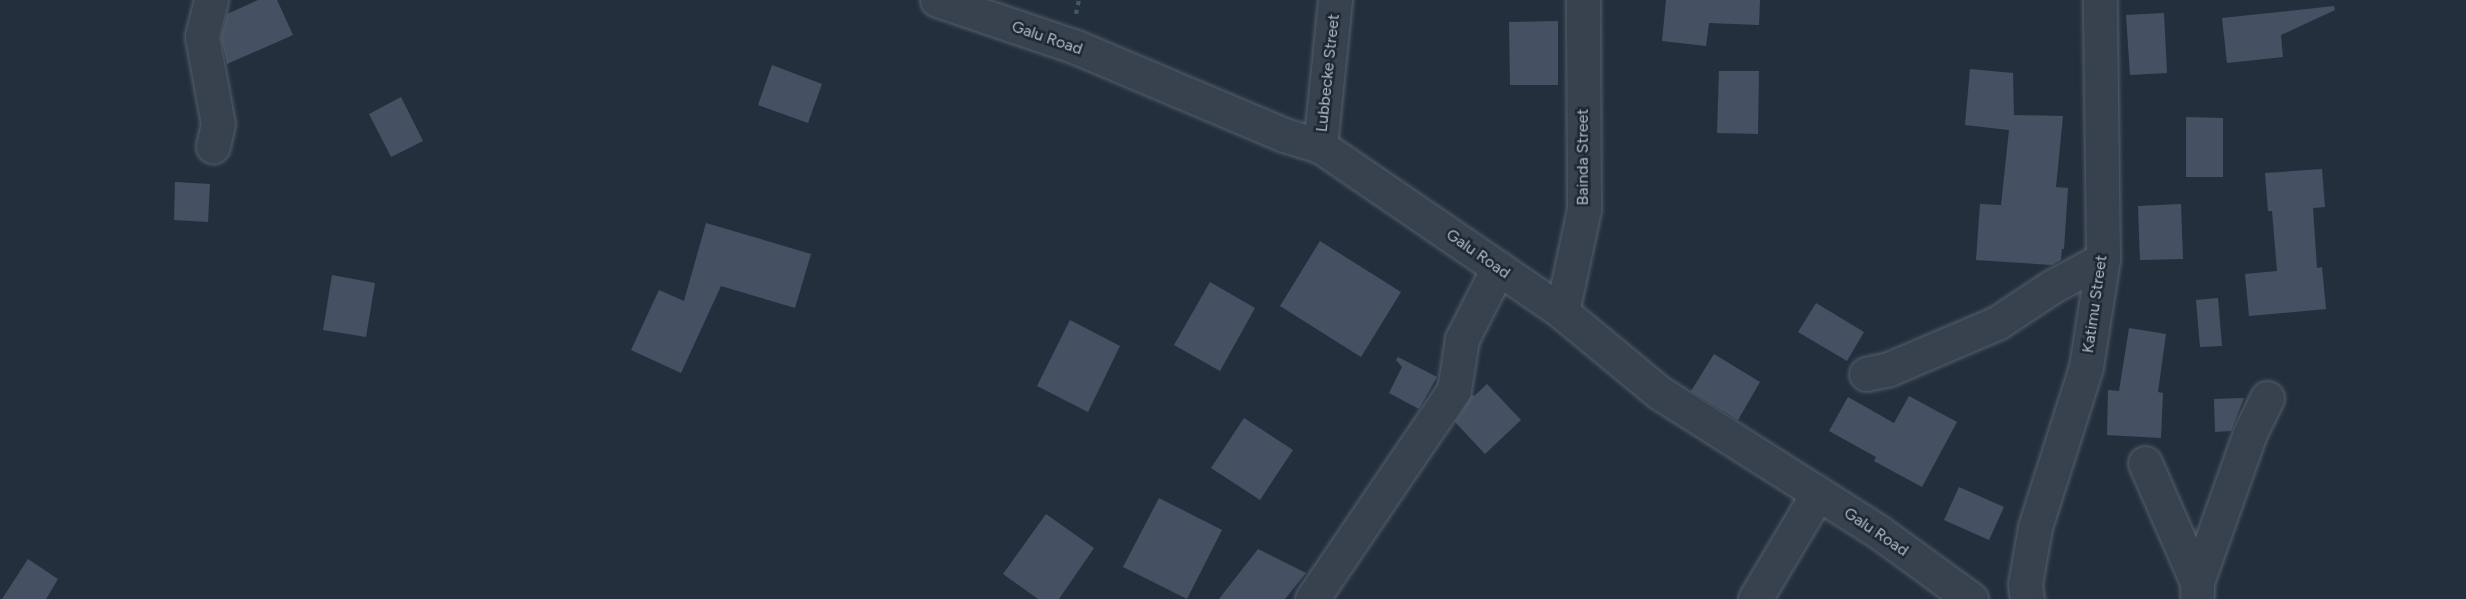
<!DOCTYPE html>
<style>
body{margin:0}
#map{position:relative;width:2466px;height:599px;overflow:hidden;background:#242f3e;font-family:Figtree,sans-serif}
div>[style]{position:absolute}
.building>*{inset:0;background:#455162}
.path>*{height:4px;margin-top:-2px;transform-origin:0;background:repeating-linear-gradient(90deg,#44595c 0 4.5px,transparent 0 9px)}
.roads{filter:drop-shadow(0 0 2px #565f6c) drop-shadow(0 0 2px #565f6c)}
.street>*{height:33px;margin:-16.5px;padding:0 16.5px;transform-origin:16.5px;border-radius:16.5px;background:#38414e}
span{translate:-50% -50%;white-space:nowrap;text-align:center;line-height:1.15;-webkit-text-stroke:5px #1d2633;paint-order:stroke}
.street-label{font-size:16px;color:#b4bcc9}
</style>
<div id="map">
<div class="building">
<i style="clip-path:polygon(258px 0,277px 0,293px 35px,227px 64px,221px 38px,227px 14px)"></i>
<i style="clip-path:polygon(1666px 0,1760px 0,1759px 25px,1709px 23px,1706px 46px,1662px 41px)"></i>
<i style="clip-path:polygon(2334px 6px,2335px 10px,2281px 35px,2283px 57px,2227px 63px,2222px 18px)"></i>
<i style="clip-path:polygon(2164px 13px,2167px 73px,2130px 75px,2126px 15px)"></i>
<i style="clip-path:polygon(1558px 21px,1558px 85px,1510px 85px,1509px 22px)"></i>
<i style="clip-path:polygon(772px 65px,822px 84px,808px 123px,758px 105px)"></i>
<i style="clip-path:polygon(1970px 69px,2013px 73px,2014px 115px,2063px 116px,2056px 187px,2068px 188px,2064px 249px,2062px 249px,2061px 260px,2052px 265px,1976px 260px,1980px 204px,2001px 205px,2009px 130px,1965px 125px)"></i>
<i style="clip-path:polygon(1719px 71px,1759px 71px,1758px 134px,1717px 133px)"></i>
<i style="clip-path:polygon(401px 97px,423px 141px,391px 157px,369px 114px)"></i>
<i style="clip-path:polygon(2186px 117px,2223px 118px,2223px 177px,2186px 177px)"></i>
<i style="clip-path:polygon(2322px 169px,2325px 207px,2313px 208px,2317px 268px,2322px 267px,2326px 309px,2249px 316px,2245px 274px,2277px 271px,2272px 211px,2268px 211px,2265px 173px)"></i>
<i style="clip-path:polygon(175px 182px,210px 184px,208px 222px,174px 220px)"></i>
<i style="clip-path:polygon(2181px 204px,2183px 259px,2140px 260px,2138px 206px)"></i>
<i style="clip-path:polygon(706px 223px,811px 254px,795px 308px,721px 286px,681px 373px,631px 350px,659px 290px,684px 301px)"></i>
<i style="clip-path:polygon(1320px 241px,1401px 292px,1361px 357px,1280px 306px)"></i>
<i style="clip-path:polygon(332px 275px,375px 283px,366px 337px,323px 330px)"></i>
<i style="clip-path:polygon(1210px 282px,1255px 308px,1220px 371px,1174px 345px)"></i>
<i style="clip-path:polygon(2218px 298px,2222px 346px,2200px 347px,2196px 300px)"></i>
<i style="clip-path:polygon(1816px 303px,1864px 332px,1847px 361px,1798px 332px)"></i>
<i style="clip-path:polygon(1070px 320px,1120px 346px,1088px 412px,1037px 386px)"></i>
<i style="clip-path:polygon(2129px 328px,2166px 334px,2158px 392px,2163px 393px,2161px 438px,2107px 435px,2108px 390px,2119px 391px)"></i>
<i style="clip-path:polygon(1714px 354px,1760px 382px,1738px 420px,1691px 391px)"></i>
<i style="clip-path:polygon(1398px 357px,1437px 377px,1419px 409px,1389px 393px,1402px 367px,1396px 360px)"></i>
<i style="clip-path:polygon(1487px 384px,1521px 420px,1485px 454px,1455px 422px,1472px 395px,1474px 396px)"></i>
<i style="clip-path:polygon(1909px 396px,1957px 422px,1922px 487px,1874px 461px,1876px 457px,1829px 431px,1848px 397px,1894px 423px)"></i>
<i style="clip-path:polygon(2244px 398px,2231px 431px,2215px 432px,2214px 399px)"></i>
<i style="clip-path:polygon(1244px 418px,1293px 450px,1260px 500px,1211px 468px)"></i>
<i style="clip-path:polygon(1959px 487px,2004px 507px,1989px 540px,1944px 520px)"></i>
<i style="clip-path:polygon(1159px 498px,1222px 530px,1187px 599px,1123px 567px)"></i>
<i style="clip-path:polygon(1046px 514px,1094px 548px,1059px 599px,1038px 599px,1003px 574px)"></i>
<i style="clip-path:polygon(1258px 549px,1306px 573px,1285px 599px,1219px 599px)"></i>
<i style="clip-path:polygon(28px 559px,58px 579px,46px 599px,2px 599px)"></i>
</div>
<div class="path">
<i style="left:1076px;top:14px;width:14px;rotate:-78deg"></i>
</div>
<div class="roads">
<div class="street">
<i style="left:211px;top:0;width:38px;rotate:104deg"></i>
<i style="left:202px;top:37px;width:88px;rotate:79.6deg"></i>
<i style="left:218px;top:124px;width:23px;rotate:103deg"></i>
<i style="left:937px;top:0;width:147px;rotate:18.7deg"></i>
<i style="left:1076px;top:47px;width:226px;rotate:22.9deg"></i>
<i style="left:1284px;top:135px;width:38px;rotate:17deg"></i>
<i style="left:1320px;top:146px;width:293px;rotate:34.4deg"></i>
<i style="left:1562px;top:312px;width:127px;rotate:39.6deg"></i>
<i style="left:1660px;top:393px;width:259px;rotate:32.4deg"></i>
<i style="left:1879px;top:532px;width:114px;rotate:36.1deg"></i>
<i style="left:1320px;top:146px;width:147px;rotate:-84.1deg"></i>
<i style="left:1562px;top:312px;width:105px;rotate:-77.9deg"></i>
<i style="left:1584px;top:209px;width:209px;rotate:-90.3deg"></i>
<i style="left:1866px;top:374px;width:24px;rotate:-12deg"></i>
<i style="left:1889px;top:369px;width:117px;rotate:-23.1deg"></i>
<i style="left:1997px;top:323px;width:67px;rotate:-33.5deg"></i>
<i style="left:2053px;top:286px;width:57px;rotate:-28.4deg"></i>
<i style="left:2145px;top:463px;width:130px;rotate:66.4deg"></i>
<i style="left:2197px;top:582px;width:12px;rotate:90deg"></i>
<i style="left:2197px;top:582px;width:158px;rotate:-70.4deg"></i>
<i style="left:2250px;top:433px;width:39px;rotate:-64deg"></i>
<i style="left:1312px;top:599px;width:253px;rotate:-55.8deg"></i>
<i style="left:1454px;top:390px;width:52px;rotate:-81.1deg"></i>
<i style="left:1462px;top:339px;width:80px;rotate:-63.1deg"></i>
<i style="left:1755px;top:599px;width:123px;rotate:-59.3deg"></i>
<i style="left:2027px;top:599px;width:15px;rotate:-98deg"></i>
<i style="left:2025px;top:584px;width:58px;rotate:-80deg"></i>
<i style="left:2035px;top:527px;width:168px;rotate:-72.3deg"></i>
<i style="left:2086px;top:367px;width:109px;rotate:-81.1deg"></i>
<i style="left:2103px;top:259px;width:259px;rotate:-90.7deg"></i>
</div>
</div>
<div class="street-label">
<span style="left:1047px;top:38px;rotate:19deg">Galu Road</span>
<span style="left:1328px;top:73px;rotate:-84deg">Lubbecke Street</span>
<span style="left:1583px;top:157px;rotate:-90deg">Bainda Street</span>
<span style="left:1478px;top:254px;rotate:35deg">Galu Road</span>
<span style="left:2095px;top:304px;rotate:-82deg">Katimu Street</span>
<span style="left:1876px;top:532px;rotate:34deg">Galu Road</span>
</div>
</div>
